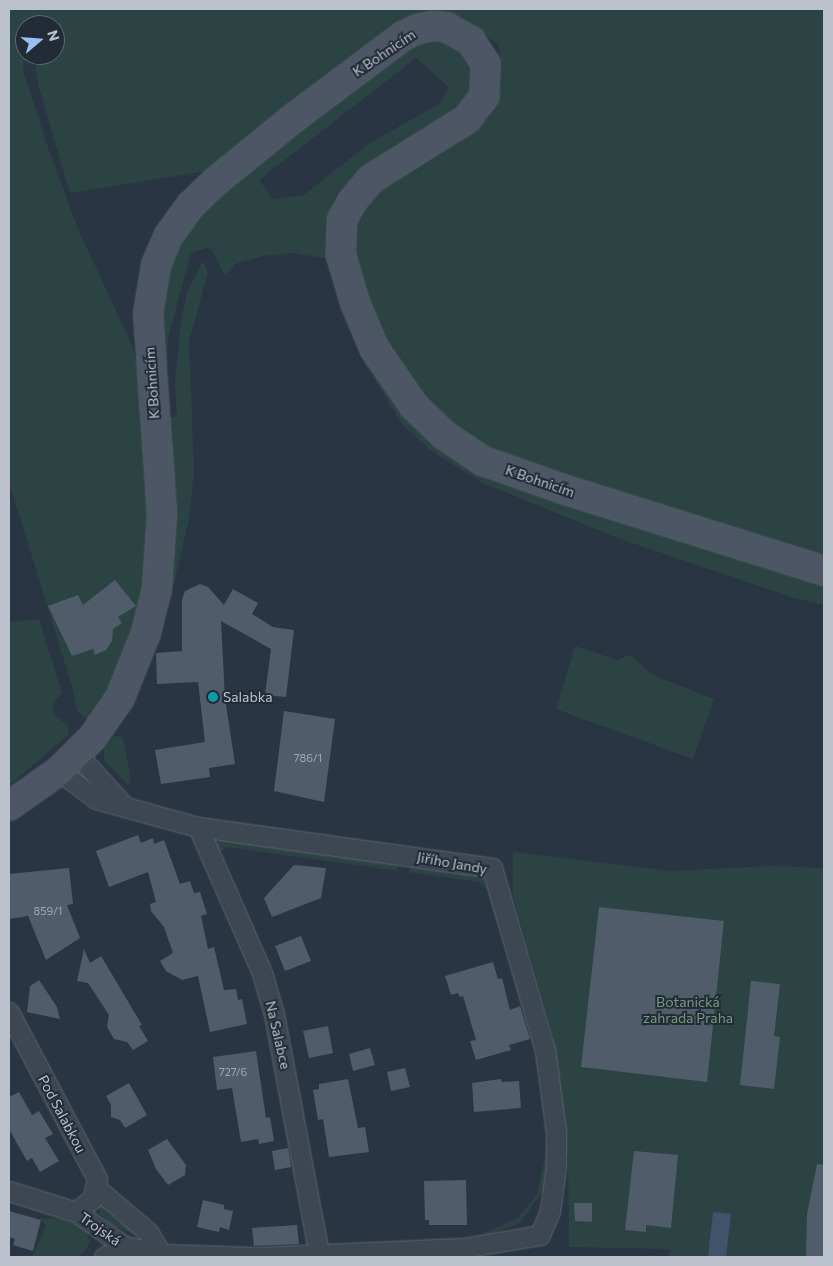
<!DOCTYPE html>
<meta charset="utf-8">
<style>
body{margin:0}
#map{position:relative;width:833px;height:1266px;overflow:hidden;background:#293542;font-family:Commissioner,sans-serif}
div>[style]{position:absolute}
.green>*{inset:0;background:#2c4344}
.water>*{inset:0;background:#40536a}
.building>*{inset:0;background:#505c6a}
.roads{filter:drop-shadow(0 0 1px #5c656f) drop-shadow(0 0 1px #5c656f)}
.street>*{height:19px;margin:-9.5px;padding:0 9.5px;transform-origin:9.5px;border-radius:9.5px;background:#3d4752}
.secondary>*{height:28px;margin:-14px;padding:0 14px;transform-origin:14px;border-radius:14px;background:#4c5664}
.dots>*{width:14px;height:14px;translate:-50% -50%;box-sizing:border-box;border:2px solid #222c37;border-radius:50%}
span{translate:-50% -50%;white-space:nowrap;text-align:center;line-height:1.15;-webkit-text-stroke:4px #222c37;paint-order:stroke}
.number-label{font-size:11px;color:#a0a8b3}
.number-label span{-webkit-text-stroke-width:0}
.street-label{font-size:14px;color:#bbc2cb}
.poi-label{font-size:14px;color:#bbc2cb}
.left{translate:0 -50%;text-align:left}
.park-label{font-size:14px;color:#749b7b}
.frame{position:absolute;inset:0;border:10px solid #bbc2cb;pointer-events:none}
.north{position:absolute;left:15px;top:15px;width:50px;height:50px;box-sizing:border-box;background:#222c37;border:1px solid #5f6872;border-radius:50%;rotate:72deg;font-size:14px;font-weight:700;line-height:20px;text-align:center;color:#bbc2cb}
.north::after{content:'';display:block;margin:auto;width:18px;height:22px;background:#9ac0f2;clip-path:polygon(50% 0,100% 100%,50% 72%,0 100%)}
</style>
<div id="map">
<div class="green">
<i style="clip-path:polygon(9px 9px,824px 9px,824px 568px,509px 460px,458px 431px,425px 398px,391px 357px,368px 305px,351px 240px,358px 210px,382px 187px,486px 119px,500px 91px,502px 62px,498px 44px,484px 34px,459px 17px,438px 14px,207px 171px,70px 193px,38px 84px,34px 55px,55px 55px,55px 25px,25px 25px,23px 70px,47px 145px,78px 229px,133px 347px,142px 397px,149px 506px,146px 584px,132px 641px,93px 724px,77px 711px,72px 686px,9px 482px)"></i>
<i style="clip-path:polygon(evenodd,426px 41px,451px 42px,473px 61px,476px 79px,468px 103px,412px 142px,329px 242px,427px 431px,824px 580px,824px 605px,794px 598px,615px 537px,483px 483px,431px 451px,402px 424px,363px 361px,325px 258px,292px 253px,263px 256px,235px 264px,225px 276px,212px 250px,206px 248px,191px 253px,168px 338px,166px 385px,160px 325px,166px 278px,188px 229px,234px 177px,409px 48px,426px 41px,416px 58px,449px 87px,439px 104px,368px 144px,304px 195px,273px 199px,259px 180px,416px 58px)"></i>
<i style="clip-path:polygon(203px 261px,208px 272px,189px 342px,194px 470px,189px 518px,174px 585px,167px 595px,166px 419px,177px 416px,175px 382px,181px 321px,187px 292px)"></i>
<i style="clip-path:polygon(39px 619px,62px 693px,53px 703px,53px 713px,68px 726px,68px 735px,9px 786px,9px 622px)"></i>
<i style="clip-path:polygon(575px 646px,617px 660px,630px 655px,653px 675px,714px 699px,693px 759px,556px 709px)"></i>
<i style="clip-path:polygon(114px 736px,123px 737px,131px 781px,128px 785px,104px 760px,104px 749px)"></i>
<i style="clip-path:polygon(225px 840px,397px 865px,398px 871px,227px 847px,220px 852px,214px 850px,218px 842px)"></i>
<i style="clip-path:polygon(513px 852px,671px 871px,770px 866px,824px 868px,824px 1257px,669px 1257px,670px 1249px,569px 1247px,568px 1156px,562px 1156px,547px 1041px,554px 1039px,513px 896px)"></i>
<i style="clip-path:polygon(411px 867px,483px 877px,499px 920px,496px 921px,487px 890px,479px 882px,408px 872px)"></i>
<i style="clip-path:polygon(546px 1119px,551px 1151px,543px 1191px,519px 1224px,486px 1235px,486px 1232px,518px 1218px,537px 1194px,547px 1147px)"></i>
<i style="clip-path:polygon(97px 1202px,107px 1205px,105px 1210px,120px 1223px,123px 1220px,139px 1233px,138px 1236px,114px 1226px,100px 1214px)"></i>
<i style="clip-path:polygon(40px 1218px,63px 1219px,86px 1229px,90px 1243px,86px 1250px,77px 1257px,32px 1257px,46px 1226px)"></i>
</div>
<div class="water">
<i style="clip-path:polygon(713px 1212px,731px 1214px,726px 1257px,708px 1257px)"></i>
</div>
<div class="building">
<i style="clip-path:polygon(115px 580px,136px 606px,118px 617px,122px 623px,113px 629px,112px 641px,106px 650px,95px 655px,93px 649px,72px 656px,48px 606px,78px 595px,83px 605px)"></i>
<i style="clip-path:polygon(200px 584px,208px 587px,224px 605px,233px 589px,258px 603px,252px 614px,273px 627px,294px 630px,286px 697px,265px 695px,271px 649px,221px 621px,225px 698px,235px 764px,209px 768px,210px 777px,161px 784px,155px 750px,205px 742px,198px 682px,157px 684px,156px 653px,182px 651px,182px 600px,185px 591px)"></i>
<i style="clip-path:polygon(284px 711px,335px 719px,324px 802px,274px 791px)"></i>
<i style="clip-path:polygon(138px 835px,141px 843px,153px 838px,154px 844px,164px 840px,180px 884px,190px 881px,194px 893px,200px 892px,207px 914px,201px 916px,208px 949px,214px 947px,224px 990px,236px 989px,238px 1000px,242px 999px,247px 1024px,210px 1032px,198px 976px,182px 980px,166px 971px,160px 961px,173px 953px,164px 927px,151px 911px,150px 904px,156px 902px,148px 872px,109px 887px,96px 851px)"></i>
<i style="clip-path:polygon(294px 865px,326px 868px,321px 898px,272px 917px,264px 898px)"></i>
<i style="clip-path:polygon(69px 868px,73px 904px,67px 905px,80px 938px,46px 960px,28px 916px,9px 919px,9px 874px)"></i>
<i style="clip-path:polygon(599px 907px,724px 921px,707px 1082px,581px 1067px)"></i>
<i style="clip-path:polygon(301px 936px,311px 961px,285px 971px,275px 946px)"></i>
<i style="clip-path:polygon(84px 949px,90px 963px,101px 956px,142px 1025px,139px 1026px,148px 1041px,133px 1050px,127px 1042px,114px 1039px,107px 1027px,109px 1015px,88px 983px,77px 981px)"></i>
<i style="clip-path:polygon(493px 962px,498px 979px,502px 978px,510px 1010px,520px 1006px,530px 1039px,509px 1045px,511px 1050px,476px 1060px,470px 1041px,476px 1040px,463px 996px,460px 997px,458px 993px,451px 995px,445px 976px)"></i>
<i style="clip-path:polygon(39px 980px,57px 1007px,60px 1019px,27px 1012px,30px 986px)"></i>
<i style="clip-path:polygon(751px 981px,780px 984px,774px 1036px,780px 1037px,774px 1089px,740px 1085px)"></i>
<i style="clip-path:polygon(328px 1026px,333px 1053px,309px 1058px,303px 1031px)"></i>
<i style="clip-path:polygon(370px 1048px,375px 1065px,353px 1071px,349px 1054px)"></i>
<i style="clip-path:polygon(256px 1051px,266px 1118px,270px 1117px,274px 1141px,259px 1144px,258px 1139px,241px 1142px,232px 1088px,217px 1090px,213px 1057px)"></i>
<i style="clip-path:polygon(405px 1068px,410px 1087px,391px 1091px,387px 1072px)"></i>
<i style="clip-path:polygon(348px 1079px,358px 1128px,365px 1127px,369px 1152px,329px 1157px,323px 1119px,318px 1120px,313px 1090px,319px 1089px,319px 1084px)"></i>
<i style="clip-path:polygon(501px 1079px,502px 1082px,519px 1081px,521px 1108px,474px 1112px,472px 1083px)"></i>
<i style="clip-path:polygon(129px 1083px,147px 1115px,125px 1128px,120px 1120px,111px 1117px,111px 1105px,106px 1096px)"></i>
<i style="clip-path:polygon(19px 1092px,32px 1115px,39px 1111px,53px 1134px,45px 1138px,59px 1161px,40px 1172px,32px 1158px,27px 1161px,9px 1129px,9px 1097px)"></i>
<i style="clip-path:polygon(167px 1139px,186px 1165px,185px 1175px,168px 1185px,156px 1169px,148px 1150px)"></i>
<i style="clip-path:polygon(288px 1148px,291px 1167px,275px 1170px,272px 1151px)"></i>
<i style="clip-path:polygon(634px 1151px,678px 1155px,671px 1228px,646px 1225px,646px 1232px,625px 1230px)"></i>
<i style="clip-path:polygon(817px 1164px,824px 1165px,824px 1257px,806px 1257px,807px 1214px)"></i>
<i style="clip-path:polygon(466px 1180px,467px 1225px,429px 1225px,429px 1220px,425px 1220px,424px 1181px)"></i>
<i style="clip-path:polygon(203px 1200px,224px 1205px,224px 1209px,233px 1211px,229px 1230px,220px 1227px,219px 1232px,197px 1227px)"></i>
<i style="clip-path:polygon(574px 1203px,592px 1203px,592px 1222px,575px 1221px)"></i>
<i style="clip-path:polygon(9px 1211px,41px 1220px,33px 1251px,13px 1245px,15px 1239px,9px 1237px)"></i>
<i style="clip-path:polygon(297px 1225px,299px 1244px,254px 1246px,252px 1228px)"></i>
</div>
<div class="roads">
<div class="street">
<i style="left:78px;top:755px;width:70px;rotate:47.9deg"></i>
<i style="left:59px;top:771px;width:46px;rotate:37.1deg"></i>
<i style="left:96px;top:799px;width:106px;rotate:15.4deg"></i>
<i style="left:198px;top:827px;width:297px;rotate:7.9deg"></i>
<i style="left:492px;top:868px;width:190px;rotate:73.8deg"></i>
<i style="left:545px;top:1050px;width:83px;rotate:82.4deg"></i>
<i style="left:556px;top:1132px;width:35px;rotate:90deg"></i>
<i style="left:556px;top:1167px;width:44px;rotate:97.8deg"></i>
<i style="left:550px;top:1211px;width:26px;rotate:113deg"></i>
<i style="left:540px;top:1235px;width:78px;rotate:170.4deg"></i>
<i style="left:463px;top:1248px;width:206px;rotate:177.5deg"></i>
<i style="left:198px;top:827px;width:159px;rotate:66.3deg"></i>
<i style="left:262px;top:973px;width:43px;rotate:73.7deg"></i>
<i style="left:274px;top:1014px;width:245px;rotate:79.4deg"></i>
<i style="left:9px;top:1012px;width:189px;rotate:62.2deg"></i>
<i style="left:97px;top:1179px;width:19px;rotate:102deg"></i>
<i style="left:93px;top:1198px;width:22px;rotate:141deg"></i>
<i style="left:95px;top:1187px;width:70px;rotate:40.3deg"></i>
<i style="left:148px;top:1232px;width:26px;rotate:59deg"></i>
<i style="left:9px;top:1191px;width:70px;rotate:17.4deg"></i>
<i style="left:76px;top:1212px;width:59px;rotate:35.3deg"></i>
<i style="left:124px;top:1246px;width:38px;rotate:12deg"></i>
<i style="left:161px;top:1254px;width:93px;rotate:1.8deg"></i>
<i style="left:104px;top:1257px;width:23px;rotate:-29deg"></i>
</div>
<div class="secondary">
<i style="left:9px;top:806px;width:61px;rotate:-35deg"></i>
<i style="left:59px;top:771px;width:48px;rotate:-45deg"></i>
<i style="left:93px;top:737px;width:47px;rotate:-55.3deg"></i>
<i style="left:120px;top:698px;width:70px;rotate:-68.2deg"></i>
<i style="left:146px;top:633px;width:45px;rotate:-76deg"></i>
<i style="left:157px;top:589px;width:76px;rotate:-86.2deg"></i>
<i style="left:162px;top:513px;width:200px;rotate:-94deg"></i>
<i style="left:148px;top:313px;width:49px;rotate:-80.5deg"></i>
<i style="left:156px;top:265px;width:33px;rotate:-67deg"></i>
<i style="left:169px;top:235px;width:37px;rotate:-54deg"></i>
<i style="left:191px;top:205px;width:33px;rotate:-44deg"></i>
<i style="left:215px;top:182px;width:103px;rotate:-39.1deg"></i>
<i style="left:295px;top:117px;width:135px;rotate:-36.9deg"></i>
<i style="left:403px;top:36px;width:17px;rotate:-25deg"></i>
<i style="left:418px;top:29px;width:14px;rotate:-12deg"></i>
<i style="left:432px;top:26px;width:14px;rotate:4deg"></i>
<i style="left:446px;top:27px;width:29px;rotate:29deg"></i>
<i style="left:471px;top:41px;width:27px;rotate:57deg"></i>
<i style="left:486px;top:64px;width:33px;rotate:93deg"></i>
<i style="left:484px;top:97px;width:28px;rotate:128deg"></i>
<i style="left:467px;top:119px;width:113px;rotate:148deg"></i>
<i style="left:371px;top:179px;width:30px;rotate:130deg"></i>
<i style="left:352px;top:202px;width:21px;rotate:119deg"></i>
<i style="left:342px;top:220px;width:35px;rotate:92deg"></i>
<i style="left:341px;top:255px;width:50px;rotate:73.7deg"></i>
<i style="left:355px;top:303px;width:49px;rotate:67.1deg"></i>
<i style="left:374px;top:348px;width:70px;rotate:55.4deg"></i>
<i style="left:414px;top:406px;width:42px;rotate:44deg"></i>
<i style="left:444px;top:435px;width:47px;rotate:33.7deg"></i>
<i style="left:483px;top:461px;width:88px;rotate:19.3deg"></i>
<i style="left:566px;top:490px;width:270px;rotate:17.4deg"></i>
</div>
</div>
<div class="dots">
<i style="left:213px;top:697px;background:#0f9aa8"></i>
</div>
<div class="number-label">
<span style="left:308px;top:758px">786/1</span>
<span style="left:48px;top:911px">859/1</span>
<span style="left:233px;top:1072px">727/6</span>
</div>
<div class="street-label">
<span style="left:384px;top:53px;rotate:-34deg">K Bohnicím</span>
<span style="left:152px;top:383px;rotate:-94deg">K Bohnicím</span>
<span style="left:540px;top:481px;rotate:19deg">K Bohnicím</span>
<span style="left:452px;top:863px;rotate:10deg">Jiřího Jandy</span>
<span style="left:278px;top:1035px;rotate:77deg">Na Salabce</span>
<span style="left:62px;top:1114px;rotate:62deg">Pod Salabkou</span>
<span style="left:100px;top:1229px;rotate:35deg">Trojská</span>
</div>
<div class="poi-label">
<span class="left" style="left:223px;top:697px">Salabka</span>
</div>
<div class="park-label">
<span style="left:688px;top:1010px">Botanická<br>zahrada Praha</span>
</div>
<div class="frame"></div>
<div class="north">N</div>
</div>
